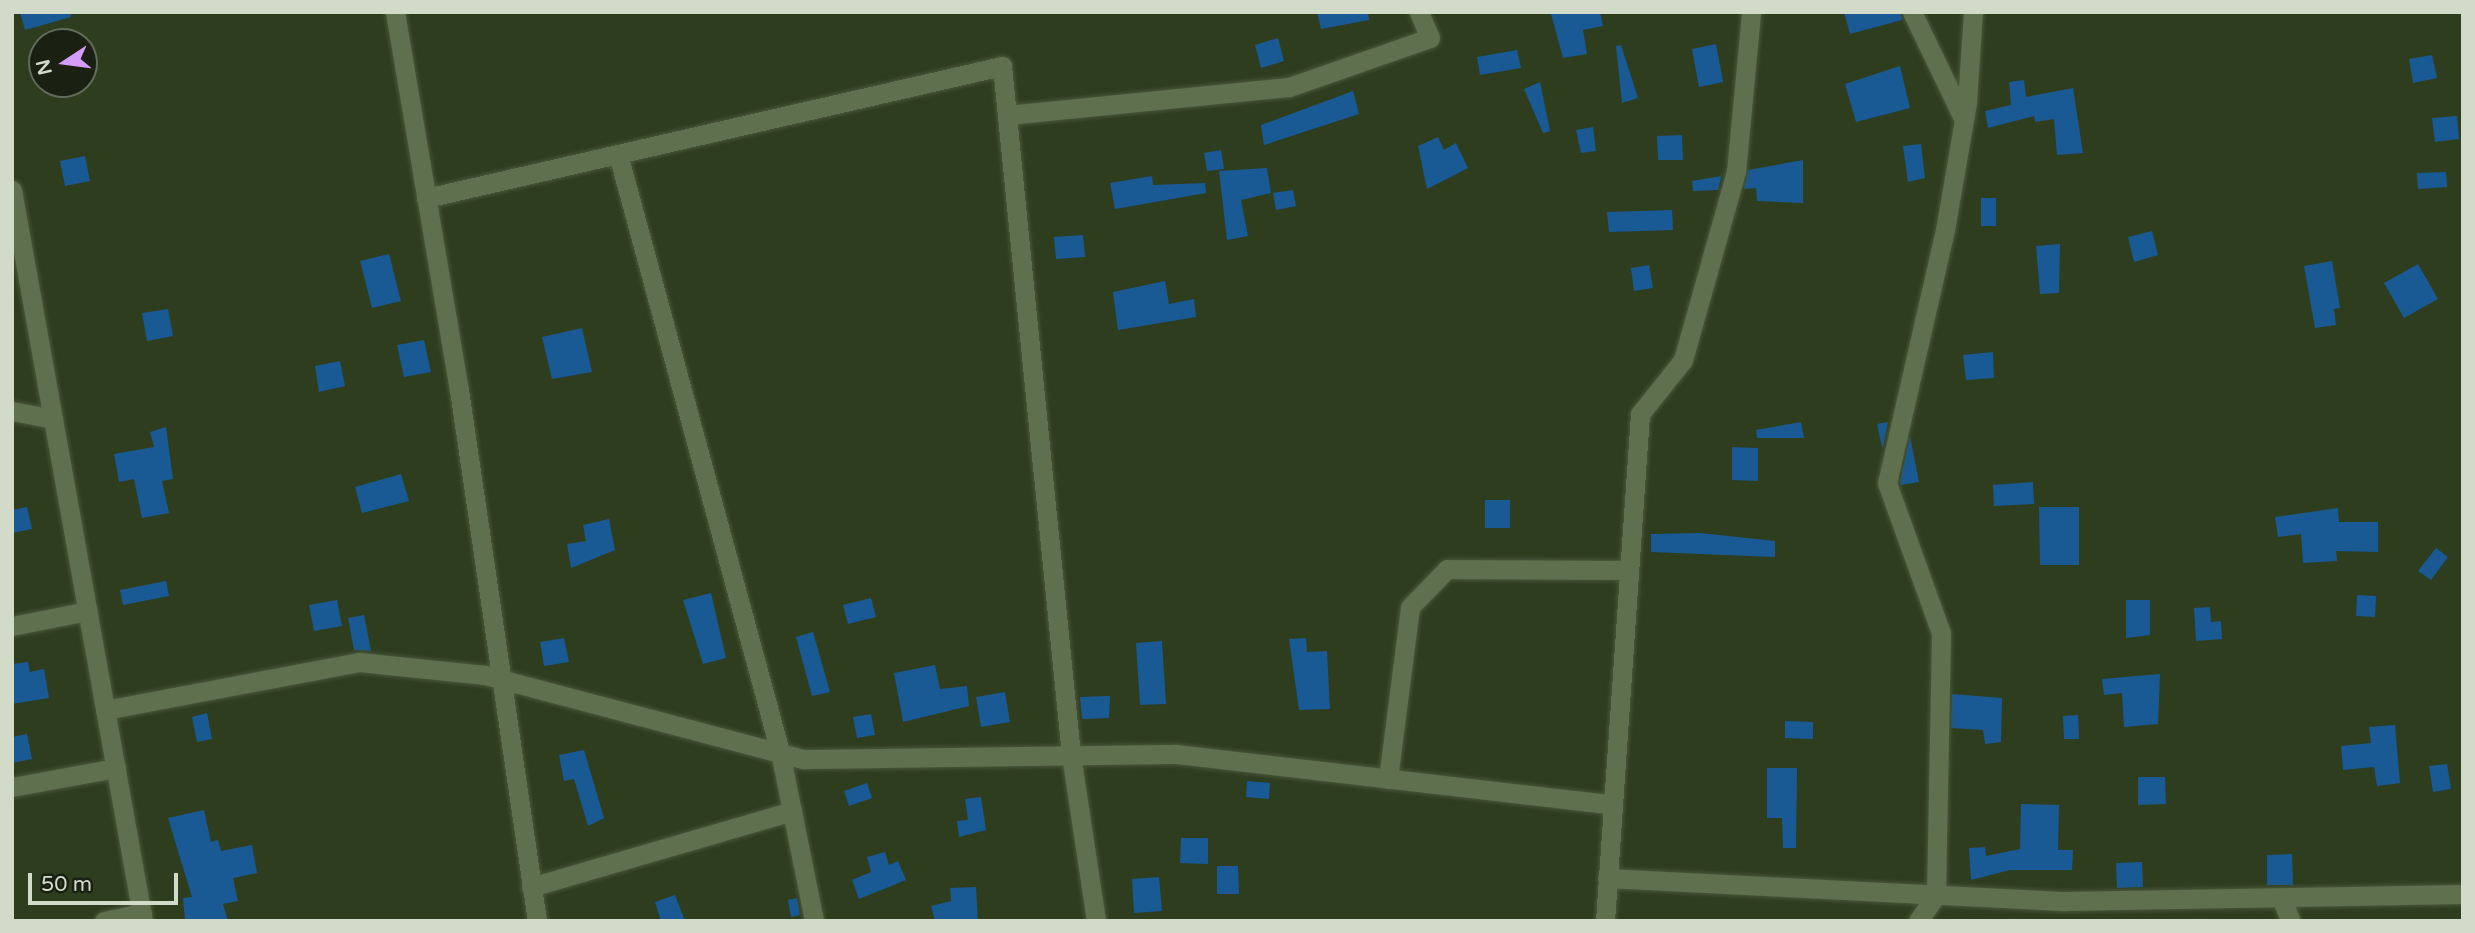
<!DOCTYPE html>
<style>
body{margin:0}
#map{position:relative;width:2475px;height:933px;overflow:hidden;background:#2e3d1d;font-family:"Varela Round",sans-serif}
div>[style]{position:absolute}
.building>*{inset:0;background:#195a95}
.roads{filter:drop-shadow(0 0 2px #4a573c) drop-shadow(0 0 2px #4a573c)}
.minor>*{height:19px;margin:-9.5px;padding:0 9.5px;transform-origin:9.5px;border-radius:9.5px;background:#5f704e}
span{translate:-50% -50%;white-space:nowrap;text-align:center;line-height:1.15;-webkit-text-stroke:6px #1a2113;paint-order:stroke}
.frame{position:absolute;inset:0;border:14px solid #d1dbc8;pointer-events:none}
.north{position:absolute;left:28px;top:28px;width:70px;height:70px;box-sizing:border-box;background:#1a2113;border:2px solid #636b5b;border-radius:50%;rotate:257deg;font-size:19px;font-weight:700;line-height:28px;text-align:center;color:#d1dbc8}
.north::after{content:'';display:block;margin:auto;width:24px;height:32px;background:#d49cfc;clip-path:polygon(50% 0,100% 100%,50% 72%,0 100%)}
.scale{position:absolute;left:28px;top:873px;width:150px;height:32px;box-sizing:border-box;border:4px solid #d1dbc8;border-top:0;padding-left:9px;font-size:21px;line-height:24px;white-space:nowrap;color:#d1dbc8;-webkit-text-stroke:5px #1a2113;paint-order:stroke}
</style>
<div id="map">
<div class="building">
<i style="clip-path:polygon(20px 12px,70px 12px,71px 17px,25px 30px)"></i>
<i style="clip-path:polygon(1317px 12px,1368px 12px,1369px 20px,1321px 29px)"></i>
<i style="clip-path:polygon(1600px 12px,1603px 26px,1583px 30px,1587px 54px,1563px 58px,1551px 14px)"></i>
<i style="clip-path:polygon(1844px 12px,1900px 12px,1902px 20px,1850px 34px)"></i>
<i style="clip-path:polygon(1278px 38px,1284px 61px,1261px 68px,1255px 45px)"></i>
<i style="clip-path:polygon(1716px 44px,1723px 82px,1699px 87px,1692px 49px)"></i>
<i style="clip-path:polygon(1621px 45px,1638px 98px,1622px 103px,1616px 46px)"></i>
<i style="clip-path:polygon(1517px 50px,1521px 68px,1480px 75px,1477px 57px)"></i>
<i style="clip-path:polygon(2432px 55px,2437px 78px,2413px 83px,2409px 59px)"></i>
<i style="clip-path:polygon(1900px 66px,1910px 108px,1856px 122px,1845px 84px)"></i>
<i style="clip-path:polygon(2024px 80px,2026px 97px,2073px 88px,2083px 153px,2057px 155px,2054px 119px,2035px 122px,2034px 116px,1988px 128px,1985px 111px,2011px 105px,2009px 82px)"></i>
<i style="clip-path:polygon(1540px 82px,1550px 131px,1543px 133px,1524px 89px)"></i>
<i style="clip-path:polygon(1353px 91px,1359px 114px,1264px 145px,1261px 125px)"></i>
<i style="clip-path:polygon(2457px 116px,2459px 139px,2435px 142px,2432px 118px)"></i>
<i style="clip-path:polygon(1593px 127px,1596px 151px,1581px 153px,1576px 130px)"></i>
<i style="clip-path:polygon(1682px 135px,1683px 160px,1658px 160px,1657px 136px)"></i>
<i style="clip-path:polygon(1438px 137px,1444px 150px,1456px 143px,1468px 168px,1427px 189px,1418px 146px)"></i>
<i style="clip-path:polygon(1921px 144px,1925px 178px,1908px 182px,1903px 146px)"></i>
<i style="clip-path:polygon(1221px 150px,1224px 169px,1207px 171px,1204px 153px)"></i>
<i style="clip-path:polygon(85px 156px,90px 181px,65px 186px,60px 161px)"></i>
<i style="clip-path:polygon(1803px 160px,1803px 203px,1757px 201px,1756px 188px,1744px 189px,1748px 170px)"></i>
<i style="clip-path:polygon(1724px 165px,1718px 190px,1693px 191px,1692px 181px,1721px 176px)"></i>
<i style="clip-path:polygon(1267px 168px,1271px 193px,1241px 200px,1248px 236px,1227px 240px,1219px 171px)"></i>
<i style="clip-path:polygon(2446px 172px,2447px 187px,2418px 189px,2417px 173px)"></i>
<i style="clip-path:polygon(1152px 176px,1153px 185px,1205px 183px,1206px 193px,1115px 209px,1110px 183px)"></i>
<i style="clip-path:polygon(1293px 190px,1296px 206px,1276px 210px,1273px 193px)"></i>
<i style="clip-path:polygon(1981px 198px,1996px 198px,1996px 226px,1981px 226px)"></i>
<i style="clip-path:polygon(1672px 210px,1673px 230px,1609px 232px,1607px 212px)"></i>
<i style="clip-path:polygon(2152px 231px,2158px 255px,2134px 262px,2128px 237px)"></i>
<i style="clip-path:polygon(1083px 235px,1085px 257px,1056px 259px,1054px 237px)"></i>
<i style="clip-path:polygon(2060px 244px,2059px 293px,2040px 294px,2036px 246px)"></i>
<i style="clip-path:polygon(389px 254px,401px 301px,372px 308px,360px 261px)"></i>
<i style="clip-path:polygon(2332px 261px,2340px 308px,2334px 309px,2336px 325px,2315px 328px,2304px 266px)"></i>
<i style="clip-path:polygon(2418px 264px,2438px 299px,2404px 318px,2384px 283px)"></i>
<i style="clip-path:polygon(1649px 265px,1653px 288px,1634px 291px,1631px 268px)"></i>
<i style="clip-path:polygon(1165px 281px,1169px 304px,1194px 299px,1196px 317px,1118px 330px,1113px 292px)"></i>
<i style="clip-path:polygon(168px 309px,173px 336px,147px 341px,142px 313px)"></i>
<i style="clip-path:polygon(582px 328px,592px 372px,552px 379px,542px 337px)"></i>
<i style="clip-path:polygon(424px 340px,431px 372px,404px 377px,397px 345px)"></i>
<i style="clip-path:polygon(1993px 352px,1994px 378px,1966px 380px,1963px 355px)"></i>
<i style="clip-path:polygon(340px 361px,345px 386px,319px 392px,315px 366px)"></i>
<i style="clip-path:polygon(1801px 422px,1804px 438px,1757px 438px,1756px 430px)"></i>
<i style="clip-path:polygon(1888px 422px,1883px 447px,1882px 447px,1877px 424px)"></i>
<i style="clip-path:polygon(166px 427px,173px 479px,162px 481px,169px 513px,142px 518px,134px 479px,119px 482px,114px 454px,154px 447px,150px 432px)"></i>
<i style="clip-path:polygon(1910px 436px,1919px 482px,1901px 485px,1900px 482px)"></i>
<i style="clip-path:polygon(1732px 447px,1758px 448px,1758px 481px,1732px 480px)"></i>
<i style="clip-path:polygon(401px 474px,409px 501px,362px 513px,355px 487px)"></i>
<i style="clip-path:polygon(2033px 482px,2034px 504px,1994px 506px,1993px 485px)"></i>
<i style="clip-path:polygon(1485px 500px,1510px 500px,1510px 528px,1485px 528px)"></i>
<i style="clip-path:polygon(27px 507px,32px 529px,12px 533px,12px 510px)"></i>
<i style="clip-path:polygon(2039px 507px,2079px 507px,2079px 565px,2040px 565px)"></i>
<i style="clip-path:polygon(2338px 508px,2339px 522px,2378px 522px,2378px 552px,2336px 551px,2337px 561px,2303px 563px,2301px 534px,2278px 537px,2275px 517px)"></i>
<i style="clip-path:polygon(609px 519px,615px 550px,571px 568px,567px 544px,586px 541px,583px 525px)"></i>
<i style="clip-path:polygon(1700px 533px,1775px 541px,1775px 557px,1651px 552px,1651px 534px)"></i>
<i style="clip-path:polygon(2436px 548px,2448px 557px,2431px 580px,2418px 571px)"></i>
<i style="clip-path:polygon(166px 581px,169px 596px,123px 605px,120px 590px)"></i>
<i style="clip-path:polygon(711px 593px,726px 658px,703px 664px,683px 600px)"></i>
<i style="clip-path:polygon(2357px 595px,2376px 596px,2375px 617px,2356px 616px)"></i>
<i style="clip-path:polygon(871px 598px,876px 617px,848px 624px,843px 605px)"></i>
<i style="clip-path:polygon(337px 600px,342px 626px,314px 631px,309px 605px)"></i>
<i style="clip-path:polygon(2126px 600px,2150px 600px,2150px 635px,2126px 638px)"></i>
<i style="clip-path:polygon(2210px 607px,2211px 622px,2221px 621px,2222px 639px,2196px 641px,2194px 608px)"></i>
<i style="clip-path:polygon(364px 615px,371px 651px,354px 650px,348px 618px)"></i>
<i style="clip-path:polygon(813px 632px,830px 692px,812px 696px,796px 637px)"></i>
<i style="clip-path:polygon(564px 638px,569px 662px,544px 666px,540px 642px)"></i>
<i style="clip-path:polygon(1306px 638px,1307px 652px,1327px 651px,1330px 709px,1299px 710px,1289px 639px)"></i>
<i style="clip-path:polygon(1162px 641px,1166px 704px,1140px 705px,1136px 643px)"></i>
<i style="clip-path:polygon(28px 662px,30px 672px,44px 669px,49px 698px,12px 704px,12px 664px)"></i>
<i style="clip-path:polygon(935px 665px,940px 689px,967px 686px,969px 706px,903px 722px,894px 673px)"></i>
<i style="clip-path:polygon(2160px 674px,2158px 724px,2124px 727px,2122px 693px,2104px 695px,2102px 679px)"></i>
<i style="clip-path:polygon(1005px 692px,1010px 722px,981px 727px,976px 697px)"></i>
<i style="clip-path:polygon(1952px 694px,2002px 698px,2001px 742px,1985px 744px,1983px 730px,1951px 728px)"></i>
<i style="clip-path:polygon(1110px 696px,1109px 718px,1082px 719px,1080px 697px)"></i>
<i style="clip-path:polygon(207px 713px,212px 739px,197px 742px,192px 717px)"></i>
<i style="clip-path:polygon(871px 714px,875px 735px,857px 738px,853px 717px)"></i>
<i style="clip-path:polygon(2078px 715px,2079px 739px,2064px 739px,2063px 716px)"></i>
<i style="clip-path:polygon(1785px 721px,1813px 722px,1813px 739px,1785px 738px)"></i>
<i style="clip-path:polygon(2395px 725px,2400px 783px,2377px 786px,2374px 767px,2343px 770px,2341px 746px,2371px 743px,2369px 727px)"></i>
<i style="clip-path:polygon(27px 734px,32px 759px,12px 763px,12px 737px)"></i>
<i style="clip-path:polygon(584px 750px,604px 818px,588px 826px,574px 779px,564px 781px,559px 755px)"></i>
<i style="clip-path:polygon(2447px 764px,2451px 789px,2433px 792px,2429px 766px)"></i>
<i style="clip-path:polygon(1767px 768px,1797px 768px,1796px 848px,1783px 848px,1782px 818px,1767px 818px)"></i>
<i style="clip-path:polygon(2138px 777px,2165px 777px,2166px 804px,2138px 805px)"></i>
<i style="clip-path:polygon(1247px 781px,1270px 783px,1269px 799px,1246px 797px)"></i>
<i style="clip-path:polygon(867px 783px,872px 798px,849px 806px,844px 791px)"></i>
<i style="clip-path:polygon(981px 797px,986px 830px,959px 837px,957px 821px,968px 820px,965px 799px)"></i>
<i style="clip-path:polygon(2021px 804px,2059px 805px,2058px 850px,2073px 850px,2072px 870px,2010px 870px,1971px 880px,1969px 848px,1985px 847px,1986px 856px,2020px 849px)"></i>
<i style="clip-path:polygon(204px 810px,211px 842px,218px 840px,221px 851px,252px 845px,257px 873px,233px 878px,238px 901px,223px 904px,228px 921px,185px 921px,183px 898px,192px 897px,168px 818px)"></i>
<i style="clip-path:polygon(1181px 838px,1208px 838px,1208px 864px,1180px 863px)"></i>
<i style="clip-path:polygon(885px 852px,889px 865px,898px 861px,906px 880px,859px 899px,852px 880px,871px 872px,867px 857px)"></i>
<i style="clip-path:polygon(2292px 854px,2293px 885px,2267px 885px,2267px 855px)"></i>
<i style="clip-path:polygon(2142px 862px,2143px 887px,2117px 888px,2116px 863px)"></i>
<i style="clip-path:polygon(1217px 866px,1238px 866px,1239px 894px,1217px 894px)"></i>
<i style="clip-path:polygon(1159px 877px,1162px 911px,1134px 913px,1132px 879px)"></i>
<i style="clip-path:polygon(976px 887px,978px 921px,935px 921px,931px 906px,951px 901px,950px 888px)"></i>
<i style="clip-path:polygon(675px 895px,685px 921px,661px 921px,655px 902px)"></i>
<i style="clip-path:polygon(797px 898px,800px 915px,791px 917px,788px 900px)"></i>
</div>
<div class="roads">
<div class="minor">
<i style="left:395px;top:12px;width:383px;rotate:80.4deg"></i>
<i style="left:459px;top:390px;width:537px;rotate:81.64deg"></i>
<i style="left:1912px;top:12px;width:120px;rotate:64.3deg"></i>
<i style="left:1007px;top:115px;width:283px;rotate:-5.7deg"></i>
<i style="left:1289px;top:87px;width:149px;rotate:-19.2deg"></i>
<i style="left:1430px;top:38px;width:28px;rotate:-113deg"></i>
<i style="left:618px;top:154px;width:620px;rotate:74.84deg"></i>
<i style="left:780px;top:752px;width:172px;rotate:78.6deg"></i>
<i style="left:12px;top:190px;width:743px;rotate:79.84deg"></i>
<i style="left:426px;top:198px;width:591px;rotate:-12.91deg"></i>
<i style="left:1002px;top:66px;width:692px;rotate:84.28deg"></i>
<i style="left:1071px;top:755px;width:168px;rotate:81.4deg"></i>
<i style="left:12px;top:411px;width:42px;rotate:11deg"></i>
<i style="left:12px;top:626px;width:77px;rotate:-11.2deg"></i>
<i style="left:105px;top:710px;width:258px;rotate:-10.7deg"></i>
<i style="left:359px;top:662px;width:127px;rotate:5.9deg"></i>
<i style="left:485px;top:675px;width:329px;rotate:14.8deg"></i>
<i style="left:803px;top:759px;width:373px;rotate:-0.8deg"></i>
<i style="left:1176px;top:754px;width:436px;rotate:6.6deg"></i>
<i style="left:1388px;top:779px;width:173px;rotate:-82.7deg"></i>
<i style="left:1410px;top:607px;width:53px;rotate:-45.8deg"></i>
<i style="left:1447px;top:569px;width:181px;rotate:0.3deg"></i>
<i style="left:12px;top:787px;width:106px;rotate:-10.4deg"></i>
<i style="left:1607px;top:878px;width:460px;rotate:2.9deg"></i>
<i style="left:2066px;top:901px;width:397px;rotate:-1deg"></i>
<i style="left:531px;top:887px;width:272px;rotate:-16.2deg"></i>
<i style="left:2281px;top:898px;width:25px;rotate:67deg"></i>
<i style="left:104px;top:921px;width:39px;rotate:-12deg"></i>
<i style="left:1605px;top:921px;width:508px;rotate:-86.05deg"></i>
<i style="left:1640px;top:414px;width:69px;rotate:-51.5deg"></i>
<i style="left:1683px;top:360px;width:195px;rotate:-74.3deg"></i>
<i style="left:1736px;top:172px;width:161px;rotate:-84.6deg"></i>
<i style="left:1918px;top:921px;width:32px;rotate:-55deg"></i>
<i style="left:1936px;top:895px;width:262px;rotate:-88.9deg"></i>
<i style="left:1941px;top:633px;width:159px;rotate:-109.8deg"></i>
<i style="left:1887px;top:483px;width:260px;rotate:-77.1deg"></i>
<i style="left:1945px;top:230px;width:130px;rotate:-80.2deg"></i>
<i style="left:1967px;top:102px;width:90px;rotate:-86.2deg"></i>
</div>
</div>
<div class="frame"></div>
<div class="north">N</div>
<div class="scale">50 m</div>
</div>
